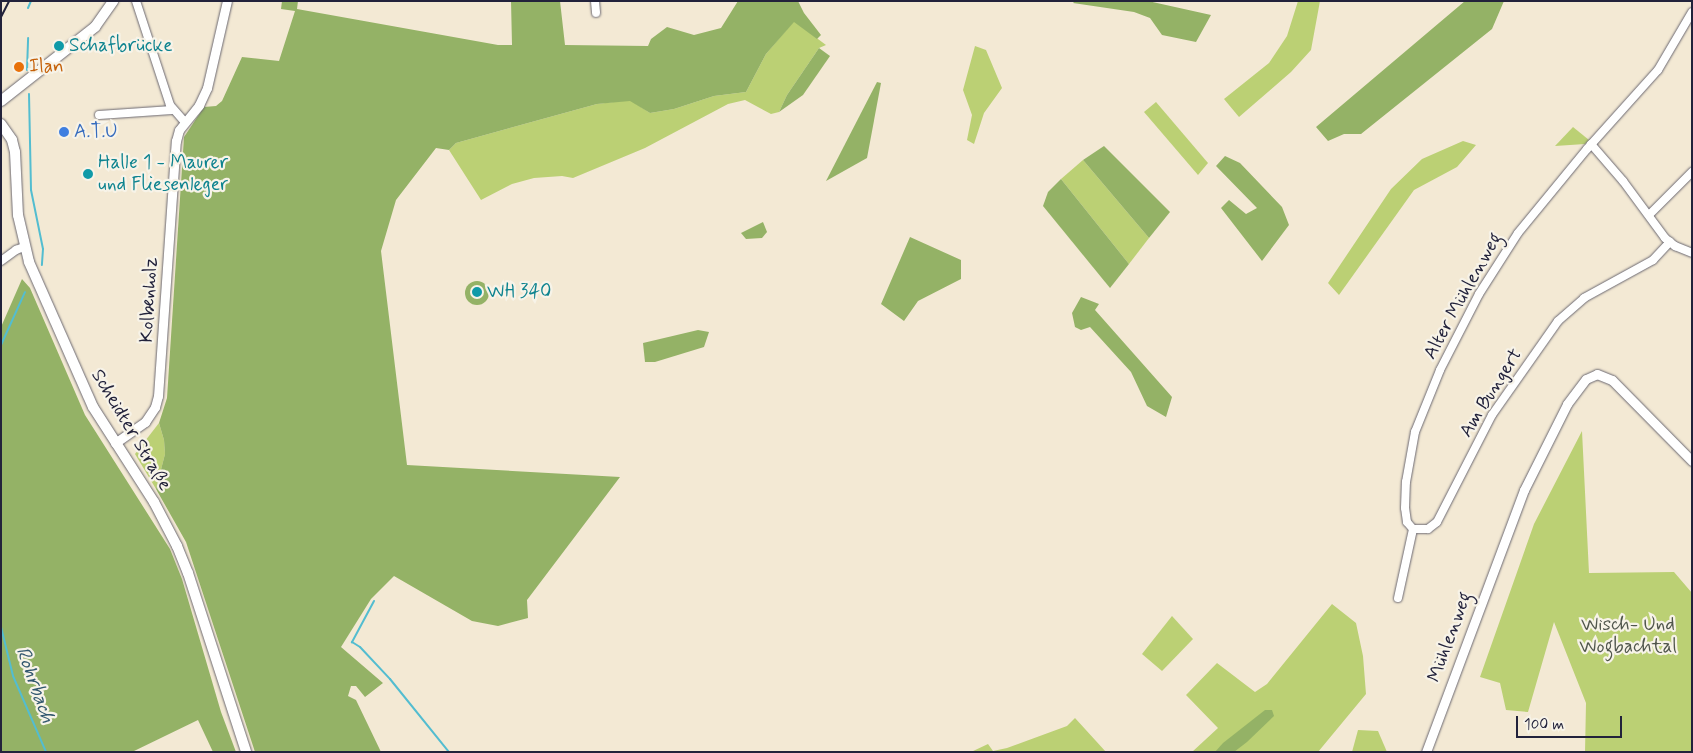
<!DOCTYPE html>
<meta charset="utf-8">
<style>
body{margin:0}
#map{position:relative;width:1693px;height:753px;overflow:hidden;background:#f3e9d4;font-family:Mynerve,sans-serif}
div>[style]{position:absolute}
.green>*{inset:0;background:#bbd074}
.forest>*{inset:0;background:#94b266}
.round{border-radius:50%}
.stream>*{height:2px;margin:-1px;padding:0 1px;transform-origin:1px;border-radius:1px;background:#53bdd0}
.roads{filter:drop-shadow(0 0 1px #6b6871) drop-shadow(0 0 1px #6b6871)}
.minor>*{height:8px;margin:-4px;padding:0 4px;transform-origin:4px;border-radius:4px;background:#fff}
.tertiary>*{height:9px;margin:-4.5px;padding:0 4.5px;transform-origin:4.5px;border-radius:4.5px;background:#fff}
.secondary>*{height:10px;margin:-5px;padding:0 5px;transform-origin:5px;border-radius:5px;background:#fff}
.rail>*{height:2px;margin:-1px;padding:0 1px;transform-origin:1px;border-radius:1px;background:#22223b}
.dots>*{width:14px;height:14px;translate:-50% -50%;box-sizing:border-box;border:2px solid #f7f3e8;border-radius:50%}
span{translate:-50% -50%;white-space:nowrap;text-align:center;line-height:1.15;-webkit-text-stroke:4.5px #f7f3e8;paint-order:stroke}
.culture-label{font-size:19px;color:#0d838f}
.left{translate:0 -50%;text-align:left}
.food-label{font-size:19px;color:#c56008}
.shop-label{font-size:19px;color:#366cbe}
.street-label{font-size:19px;color:#22223b}
.park-label{font-size:19px;color:#50564c}
.water-label{font-size:20px;color:#33586f;font-style:italic}
.frame{position:absolute;inset:0;border:2px solid #22223b;pointer-events:none}
.scale{position:absolute;left:1516px;top:716px;width:106px;height:22px;box-sizing:border-box;border:2px solid #22223b;border-top:0;padding-left:6px;font-size:15px;line-height:18px;white-space:nowrap;color:#22223b;-webkit-text-stroke:4px #f7f3e8;paint-order:stroke}
</style>
<div id="map">
<div class="green">
<i style="clip-path:polygon(1298px 1px,1320px 1px,1311px 50px,1291px 72px,1239px 117px,1224px 99px,1269px 63px,1287px 36px)"></i>
<i style="clip-path:polygon(794px 21px,826px 45px,819px 48px,787px 95px,779px 112px,771px 114px,745px 100px,728px 104px,645px 148px,573px 178px,562px 176px,534px 178px,512px 184px,481px 200px,449px 150px,456px 143px,597px 104px,630px 100px,650px 113px,674px 109px,714px 96px,746px 92px,766px 54px)"></i>
<i style="clip-path:polygon(975px 46px,986px 50px,1002px 88px,984px 113px,974px 144px,967px 140px,972px 115px,963px 90px)"></i>
<i style="clip-path:polygon(1156px 102px,1208px 163px,1198px 175px,1144px 112px)"></i>
<i style="clip-path:polygon(1573px 127px,1589px 140px,1585px 144px,1555px 146px)"></i>
<i style="clip-path:polygon(1463px 141px,1476px 145px,1457px 167px,1414px 190px,1339px 295px,1328px 283px,1391px 189px,1422px 159px)"></i>
<i style="clip-path:polygon(1083px 160px,1149px 238px,1129px 264px,1061px 179px)"></i>
<i style="clip-path:polygon(159px 423px,164px 440px,165px 454px,156px 489px,135px 454px)"></i>
<i style="clip-path:polygon(1582px 431px,1589px 573px,1674px 572px,1692px 593px,1692px 752px,1585px 752px,1586px 703px,1554px 622px,1528px 712px,1506px 710px,1500px 683px,1480px 677px,1534px 524px)"></i>
<i style="clip-path:polygon(1332px 604px,1356px 623px,1363px 656px,1366px 694px,1318px 752px,1192px 752px,1218px 728px,1186px 695px,1217px 663px,1255px 692px,1267px 684px)"></i>
<i style="clip-path:polygon(1172px 616px,1193px 639px,1162px 671px,1142px 654px)"></i>
<i style="clip-path:polygon(1075px 718px,1106px 752px,971px 752px,988px 744px,993px 751px,1007px 748px,1067px 726px)"></i>
<i style="clip-path:polygon(1358px 730px,1378px 731px,1387px 752px,1352px 752px)"></i>
</div>
<div class="forest">
<i style="clip-path:polygon(282px 1px,298px 1px,297px 9px,498px 45px,512px 45px,511px 1px,560px 1px,565px 45px,648px 46px,651px 39px,667px 27px,694px 35px,721px 28px,738px 1px,798px 1px,804px 13px,821px 35px,817px 39px,794px 22px,766px 54px,746px 92px,714px 96px,674px 109px,650px 113px,630px 101px,597px 104px,456px 143px,449px 150px,436px 148px,396px 200px,381px 251px,407px 465px,620px 477px,527px 600px,528px 618px,498px 626px,472px 621px,394px 576px,371px 599px,341px 647px,383px 683px,365px 697px,356px 686px,351px 686px,348px 696px,356px 700px,381px 752px,255px 752px,186px 542px,156px 489px,165px 454px,164px 440px,159px 423px,167px 398px,184px 137px,204px 107px,216px 106px,222px 101px,242px 57px,279px 61px,295px 11px,281px 9px)"></i>
<i style="clip-path:polygon(1075px 1px,1148px 1px,1211px 15px,1196px 42px,1162px 35px,1150px 18px,1134px 12px,1073px 3px)"></i>
<i style="clip-path:polygon(1465px 1px,1504px 1px,1492px 29px,1361px 134px,1344px 134px,1328px 141px,1316px 127px)"></i>
<i style="clip-path:polygon(819px 48px,830px 56px,803px 95px,779px 112px,787px 95px)"></i>
<i style="clip-path:polygon(877px 82px,881px 83px,867px 158px,826px 181px)"></i>
<i style="clip-path:polygon(1104px 146px,1170px 212px,1149px 238px,1083px 160px)"></i>
<i style="clip-path:polygon(1225px 156px,1240px 163px,1282px 207px,1289px 225px,1262px 261px,1221px 208px,1229px 200px,1246px 214px,1257px 208px,1216px 166px)"></i>
<i style="clip-path:polygon(1061px 179px,1129px 264px,1110px 288px,1043px 206px,1048px 192px)"></i>
<i style="clip-path:polygon(763px 222px,767px 232px,762px 238px,746px 239px,741px 233px)"></i>
<i style="clip-path:polygon(910px 237px,961px 260px,961px 279px,918px 301px,904px 321px,881px 304px)"></i>
<i style="clip-path:polygon(22px 279px,30px 288px,85px 415px,170px 549px,182px 579px,221px 712px,236px 752px,213px 752px,198px 720px,132px 752px,1px 752px,1px 327px)"></i>
<i class="round" style="left:465px;top:281px;width:24px;height:24px"></i>
<i style="clip-path:polygon(1081px 297px,1099px 304px,1095px 310px,1172px 397px,1166px 417px,1147px 406px,1131px 372px,1090px 327px,1081px 330px,1075px 327px,1072px 313px)"></i>
<i style="clip-path:polygon(698px 330px,709px 332px,704px 347px,655px 362px,645px 362px,643px 343px)"></i>
<i style="clip-path:polygon(1265px 710px,1272px 710px,1274px 716px,1247px 742px,1234px 752px,1215px 752px,1223px 743px)"></i>
</div>
<div class="stream">
<i style="left:28px;top:8px;width:8px;rotate:-67deg"></i>
<i style="left:27px;top:70px;width:32px;rotate:-88deg"></i>
<i style="left:29px;top:94px;width:96px;rotate:88.8deg"></i>
<i style="left:31px;top:190px;width:60px;rotate:78.5deg"></i>
<i style="left:43px;top:249px;width:16px;rotate:94deg"></i>
<i style="left:1px;top:345px;width:58px;rotate:-65.6deg"></i>
<i style="left:374px;top:601px;width:47px;rotate:118.2deg"></i>
<i style="left:352px;top:642px;width:9px;rotate:32deg"></i>
<i style="left:360px;top:647px;width:44px;rotate:46.8deg"></i>
<i style="left:390px;top:679px;width:94px;rotate:51.1deg"></i>
<i style="left:1px;top:627px;width:50px;rotate:76.2deg"></i>
<i style="left:13px;top:676px;width:83px;rotate:66.5deg"></i>
</div>
<div class="roads">
<div class="minor">
<i style="left:136px;top:1px;width:109px;rotate:71.9deg"></i>
<i style="left:170px;top:105px;width:23px;rotate:49deg"></i>
<i style="left:595px;top:1px;width:12px;rotate:85deg"></i>
<i style="left:99px;top:115px;width:73px;rotate:-3.9deg"></i>
<i style="left:1591px;top:144px;width:49px;rotate:49.1deg"></i>
<i style="left:1623px;top:181px;width:71px;rotate:53.6deg"></i>
<i style="left:1665px;top:238px;width:13px;rotate:39deg"></i>
<i style="left:1675px;top:246px;width:18px;rotate:22deg"></i>
<i style="left:1649px;top:215px;width:61px;rotate:-45deg"></i>
<i style="left:1px;top:261px;width:19px;rotate:-36deg"></i>
<i style="left:16px;top:250px;width:9px;rotate:-21deg"></i>
<i style="left:1413px;top:529px;width:9px;rotate:-131deg"></i>
<i style="left:1407px;top:522px;width:14px;rotate:-98deg"></i>
<i style="left:1405px;top:508px;width:26px;rotate:-88deg"></i>
<i style="left:1406px;top:482px;width:51px;rotate:-79.8deg"></i>
<i style="left:1415px;top:432px;width:67px;rotate:-68deg"></i>
<i style="left:1440px;top:370px;width:85px;rotate:-62.8deg"></i>
<i style="left:1479px;top:294px;width:72px;rotate:-57.4deg"></i>
<i style="left:1518px;top:233px;width:109px;rotate:-50.6deg"></i>
<i style="left:1587px;top:149px;width:106px;rotate:-48.1deg"></i>
<i style="left:1658px;top:70px;width:67px;rotate:-59.6deg"></i>
<i style="left:1413px;top:529px;width:15px"></i>
<i style="left:1428px;top:529px;width:11px;rotate:-38deg"></i>
<i style="left:1437px;top:522px;width:120px;rotate:-62.8deg"></i>
<i style="left:1492px;top:415px;width:115px;rotate:-54.9deg"></i>
<i style="left:1558px;top:321px;width:35px;rotate:-41deg"></i>
<i style="left:1584px;top:298px;width:79px;rotate:-28.8deg"></i>
<i style="left:1653px;top:260px;width:25px;rotate:-47deg"></i>
<i style="left:1398px;top:598px;width:71px;rotate:-77.7deg"></i>
</div>
<div class="tertiary">
<i style="left:115px;top:443px;width:37px;rotate:-35deg"></i>
<i style="left:145px;top:422px;width:18px;rotate:-56deg"></i>
<i style="left:155px;top:407px;width:11px;rotate:-75deg"></i>
<i style="left:158px;top:396px;width:256px;rotate:-86deg"></i>
<i style="left:176px;top:141px;width:11px;rotate:-75deg"></i>
<i style="left:179px;top:130px;width:32px;rotate:-51deg"></i>
<i style="left:199px;top:105px;width:19px;rotate:-65deg"></i>
<i style="left:207px;top:88px;width:89px;rotate:-77.1deg"></i>
<i style="left:1426px;top:752px;width:280px;rotate:-69.5deg"></i>
<i style="left:1524px;top:490px;width:96px;rotate:-63.4deg"></i>
<i style="left:1567px;top:404px;width:31px;rotate:-53deg"></i>
<i style="left:1586px;top:379px;width:12px;rotate:-24deg"></i>
<i style="left:1597px;top:374px;width:16px;rotate:22deg"></i>
<i style="left:1612px;top:380px;width:114px;rotate:45.4deg"></i>
</div>
<div class="secondary">
<i style="left:1px;top:101px;width:120px;rotate:-38.2deg"></i>
<i style="left:95px;top:27px;width:32px;rotate:-55deg"></i>
<i style="left:1px;top:124px;width:19px;rotate:55deg"></i>
<i style="left:12px;top:140px;width:12px;rotate:76deg"></i>
<i style="left:15px;top:152px;width:63px;rotate:87.3deg"></i>
<i style="left:18px;top:215px;width:48px;rotate:76.8deg"></i>
<i style="left:29px;top:262px;width:158px;rotate:66.2deg"></i>
<i style="left:93px;top:407px;width:113px;rotate:57.3deg"></i>
<i style="left:154px;top:502px;width:50px;rotate:62.4deg"></i>
<i style="left:177px;top:546px;width:29px;rotate:68deg"></i>
<i style="left:188px;top:573px;width:188px;rotate:72deg"></i>
</div>
</div>
<div class="rail">
<i style="left:1px;top:17px;width:18px;rotate:-63deg"></i>
</div>
<div class="dots">
<i style="left:59px;top:46px;background:#0f9aa8"></i>
<i style="left:19px;top:67px;background:#e8710a"></i>
<i style="left:64px;top:132px;background:#3f7fe0"></i>
<i style="left:88px;top:174px;background:#0f9aa8"></i>
<i style="left:477px;top:292px;background:#0f9aa8"></i>
</div>
<div class="culture-label">
<span class="left" style="left:69px;top:46px">Schafbrücke</span>
<span class="left" style="left:98px;top:174px">Halle 1 - Maurer<br>und Fliesenleger</span>
<span class="left" style="left:487px;top:292px">WH 340</span>
</div>
<div class="food-label">
<span class="left" style="left:29px;top:67px">Ilan</span>
</div>
<div class="shop-label">
<span class="left" style="left:74px;top:132px">A.T.U</span>
</div>
<div class="street-label">
<span style="left:1463px;top:296px;rotate:-61deg">Alter Mühlenweg</span>
<span style="left:149px;top:300px;rotate:-87deg">Kolbenholz</span>
<span style="left:1491px;top:393px;rotate:-58deg">Am Bungert</span>
<span style="left:131px;top:430px;rotate:59deg">Scheidter Straße</span>
<span style="left:1450px;top:637px;rotate:-70deg">Mühlenweg</span>
</div>
<div class="park-label">
<span style="left:1628px;top:636px">Wisch- Und<br>Wogbachtal</span>
</div>
<div class="water-label">
<span style="left:35px;top:685px;rotate:70deg">Rohrbach</span>
</div>
<div class="frame"></div>
<div class="scale">100 m</div>
</div>
